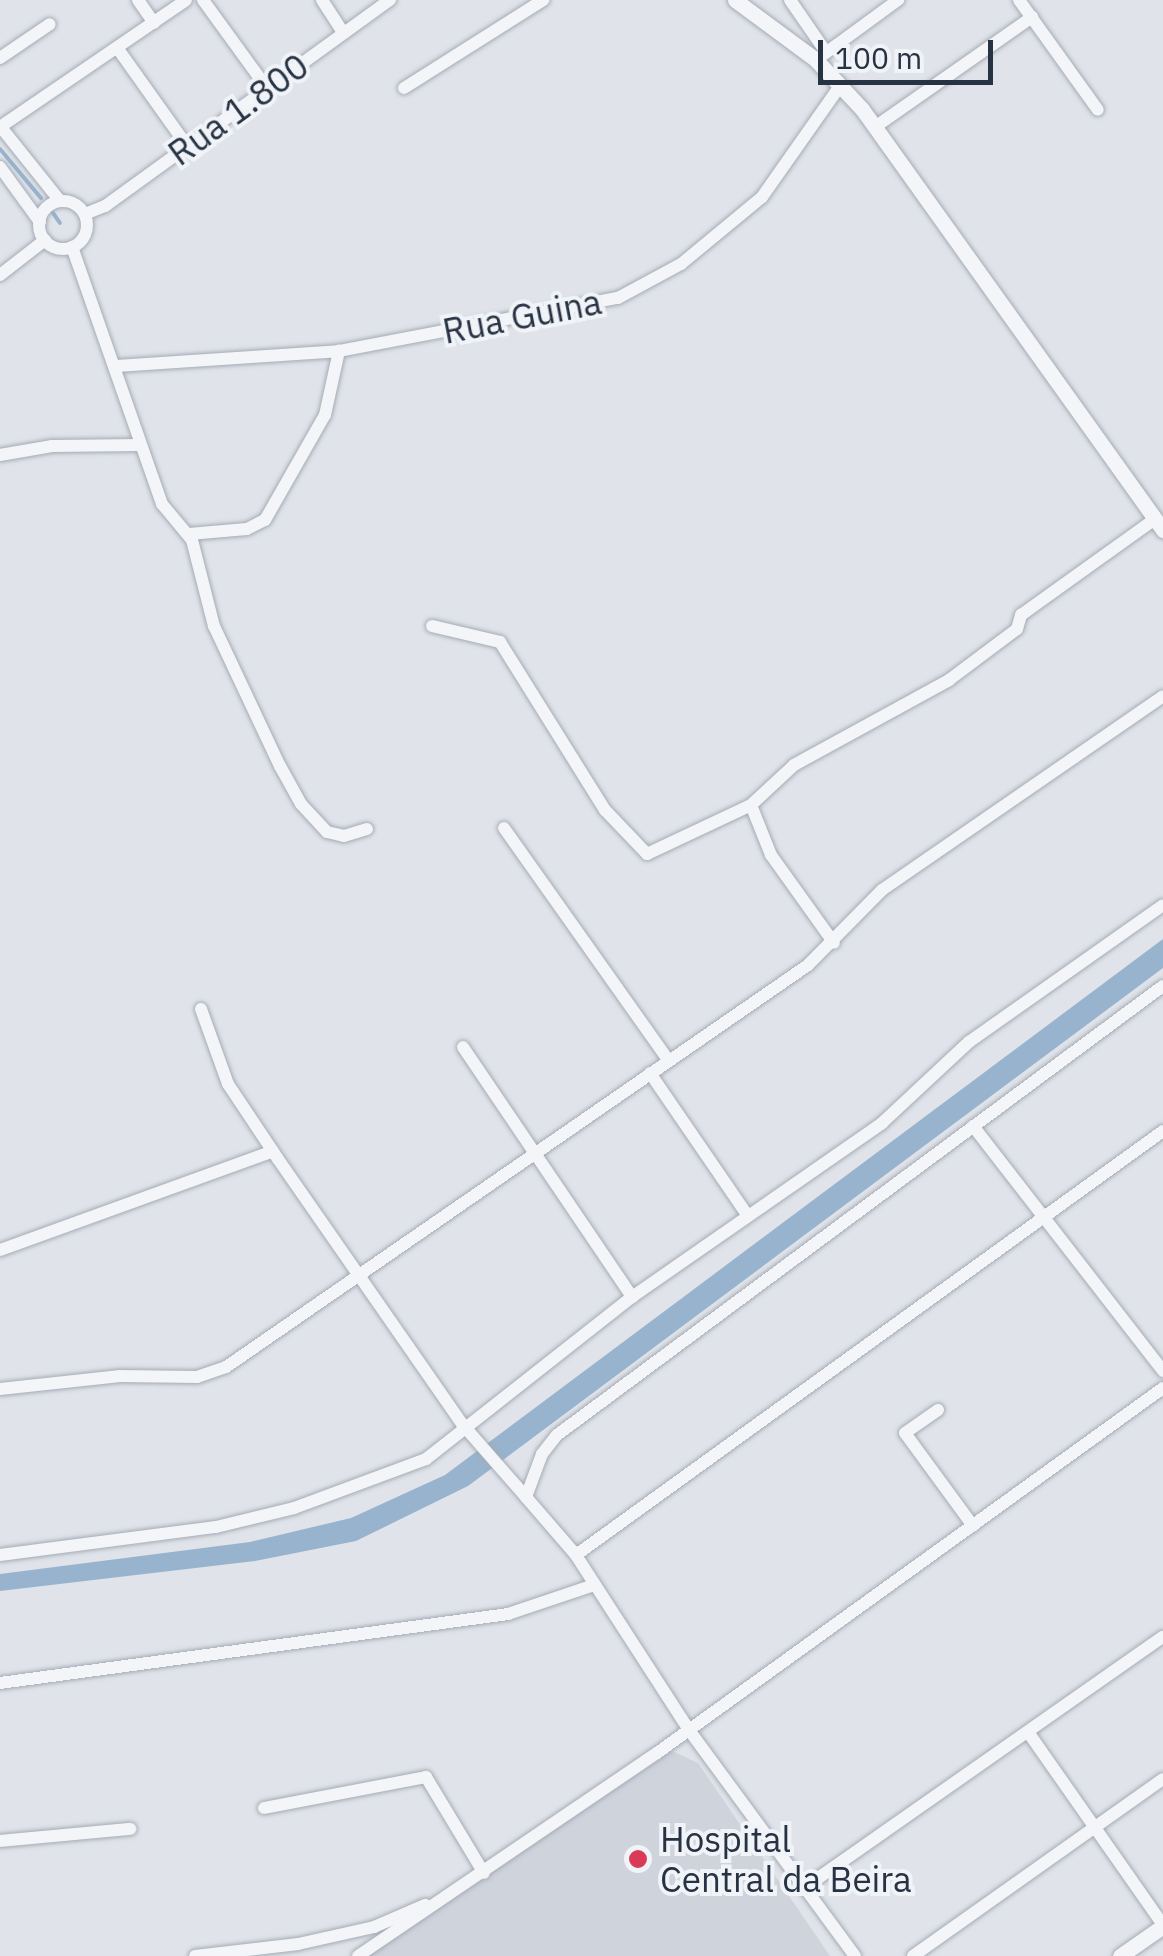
<!DOCTYPE html>
<style>
body{margin:0}
#map{position:relative;width:1163px;height:1956px;overflow:hidden;background:#e0e4ea;font-family:"IBM Plex Sans",sans-serif}
div>[style]{position:absolute}
.built>*{inset:0;background:#ced3dc}
.water>*{inset:0;background:#98b3cd}
.stream>*{height:4px;margin:-2px;padding:0 2px;transform-origin:2px;border-radius:2px;background:#98b3cd}
.roads{filter:drop-shadow(0 0 2px #a5abb5) drop-shadow(0 0 2px #a5abb5)}
.minor>*{height:12px;margin:-6px;padding:0 6px;transform-origin:6px;border-radius:6px;background:#f3f5f8}
.minor>.ring{margin:-6px;padding:0;box-sizing:content-box;background:none;border:12px solid #f3f5f8;border-radius:50%}
.tertiary>*{height:15px;margin:-7.5px;padding:0 7.5px;transform-origin:7.5px;border-radius:7.5px;background:#f3f5f8}
.dots>*{width:28px;height:28px;translate:-50% -50%;box-sizing:border-box;border:5px solid #f0f3f7;border-radius:50%}
span{translate:-50% -50%;white-space:nowrap;text-align:center;line-height:1.15;-webkit-text-stroke:8px #f0f3f7;paint-order:stroke}
.street-label{font-size:35px;color:#273243}
.poi-label{font-size:35px;color:#273243}
.left{translate:0 -50%;text-align:left}
.scale{position:absolute;left:818px;top:40px;width:175px;height:45px;box-sizing:border-box;border:5px solid #273243;border-top:0;padding-left:12px;font-size:30px;line-height:35px;white-space:nowrap;color:#273243;-webkit-text-stroke:8px #f0f3f7;paint-order:stroke}
</style>
<div id="map">
<div class="built">
<i style="clip-path:polygon(672px 1751px,698px 1763px,830px 1956px,368px 1956px)"></i>
</div>
<div class="water">
<i style="clip-path:polygon(1163px 939px,1163px 968px,468px 1486px,356px 1541px,255px 1561px,0 1591px,0 1574px,250px 1542px,351px 1518px,445px 1475px)"></i>
</div>
<div class="stream">
<i style="left:0;top:149px;width:64px;rotate:50.1deg"></i>
<i style="left:53px;top:213px;width:12px;rotate:55deg"></i>
</div>
<div class="roads">
<div class="minor">
<i style="left:138px;top:0;width:28px;rotate:55deg"></i>
<i style="left:203px;top:0;width:109px;rotate:54deg"></i>
<i style="left:322px;top:0;width:38px;rotate:57deg"></i>
<i style="left:790px;top:0;width:63px;rotate:55.3deg"></i>
<i style="left:1019px;top:0;width:135px;rotate:54.3deg"></i>
<i style="left:118px;top:49px;width:120px;rotate:54.5deg"></i>
<i style="left:0;top:58px;width:60px;rotate:-34.2deg"></i>
<i style="left:816px;top:60px;width:102px;rotate:-36.2deg"></i>
<i style="left:404px;top:88px;width:165px;rotate:-32.3deg"></i>
<i style="left:0;top:126px;width:96px;rotate:51.3deg"></i>
<i style="left:0;top:127px;width:225px;rotate:-34.3deg"></i>
<i style="left:875px;top:127px;width:192px;rotate:-35deg"></i>
<i style="left:0;top:167px;width:68px;rotate:54deg"></i>
<i class="ring" style="left:39px;top:201px;width:36px;height:36px"></i>
<i style="left:85px;top:214px;width:22px;rotate:-22deg"></i>
<i style="left:105px;top:206px;width:352px;rotate:-35.9deg"></i>
<i style="left:72px;top:247px;width:272px;rotate:70.7deg"></i>
<i style="left:162px;top:504px;width:47px;rotate:50.2deg"></i>
<i style="left:192px;top:540px;width:89px;rotate:75.7deg"></i>
<i style="left:214px;top:626px;width:155px;rotate:64.8deg"></i>
<i style="left:280px;top:766px;width:43px;rotate:61.1deg"></i>
<i style="left:301px;top:804px;width:38px;rotate:47deg"></i>
<i style="left:327px;top:832px;width:17px;rotate:13deg"></i>
<i style="left:344px;top:836px;width:24px;rotate:-17deg"></i>
<i style="left:0;top:275px;width:57px;rotate:-37.9deg"></i>
<i style="left:115px;top:366px;width:225px;rotate:-3.8deg"></i>
<i style="left:339px;top:351px;width:284px;rotate:-10.8deg"></i>
<i style="left:618px;top:298px;width:72px;rotate:-28.4deg"></i>
<i style="left:681px;top:264px;width:105px;rotate:-39.6deg"></i>
<i style="left:762px;top:197px;width:136px;rotate:-54.9deg"></i>
<i style="left:0;top:455px;width:53px;rotate:-9.8deg"></i>
<i style="left:52px;top:446px;width:88px;rotate:-0.7deg"></i>
<i style="left:189px;top:534px;width:58px;rotate:-4.9deg"></i>
<i style="left:247px;top:529px;width:20px;rotate:-27deg"></i>
<i style="left:265px;top:520px;width:121px;rotate:-60.3deg"></i>
<i style="left:325px;top:415px;width:66px;rotate:-77.7deg"></i>
<i style="left:432px;top:626px;width:70px;rotate:13.2deg"></i>
<i style="left:500px;top:642px;width:198px;rotate:58deg"></i>
<i style="left:605px;top:810px;width:61px;rotate:46.3deg"></i>
<i style="left:647px;top:854px;width:115px;rotate:-25.2deg"></i>
<i style="left:751px;top:805px;width:59px;rotate:-42.9deg"></i>
<i style="left:794px;top:765px;width:177px;rotate:-28.7deg"></i>
<i style="left:949px;top:680px;width:85px;rotate:-36.9deg"></i>
<i style="left:1017px;top:629px;width:15px;rotate:-74deg"></i>
<i style="left:1021px;top:615px;width:165px;rotate:-35.6deg"></i>
<i style="left:751px;top:805px;width:54px;rotate:68.2deg"></i>
<i style="left:771px;top:855px;width:108px;rotate:54.4deg"></i>
<i style="left:504px;top:828px;width:284px;rotate:54.7deg"></i>
<i style="left:201px;top:1009px;width:80px;rotate:70.2deg"></i>
<i style="left:228px;top:1084px;width:90px;rotate:56.3deg"></i>
<i style="left:278px;top:1159px;width:324px;rotate:55.2deg"></i>
<i style="left:463px;top:1425px;width:96px;rotate:48.8deg"></i>
<i style="left:463px;top:1047px;width:302px;rotate:55.9deg"></i>
<i style="left:650px;top:1073px;width:170px;rotate:55.6deg"></i>
<i style="left:973px;top:1126px;width:310px;rotate:52.2deg"></i>
<i style="left:0;top:1250px;width:290px;rotate:-19.9deg"></i>
<i style="left:0;top:1389px;width:121px;rotate:-6.2deg"></i>
<i style="left:120px;top:1376px;width:77px;rotate:0.7deg"></i>
<i style="left:197px;top:1377px;width:31px;rotate:-19deg"></i>
<i style="left:226px;top:1367px;width:707px;rotate:-34.63deg"></i>
<i style="left:808px;top:965px;width:105px;rotate:-45.4deg"></i>
<i style="left:882px;top:890px;width:341px;rotate:-34.6deg"></i>
<i style="left:938px;top:1410px;width:40px;rotate:145.1deg"></i>
<i style="left:905px;top:1433px;width:115px;rotate:53.8deg"></i>
<i style="left:0;top:1555px;width:218px;rotate:-7.4deg"></i>
<i style="left:216px;top:1527px;width:80px;rotate:-13.7deg"></i>
<i style="left:294px;top:1508px;width:141px;rotate:-20.4deg"></i>
<i style="left:426px;top:1459px;width:262px;rotate:-38.2deg"></i>
<i style="left:632px;top:1297px;width:305px;rotate:-34.8deg"></i>
<i style="left:882px;top:1123px;width:119px;rotate:-43deg"></i>
<i style="left:969px;top:1042px;width:237px;rotate:-35.2deg"></i>
<i style="left:576px;top:1555px;width:724px;rotate:-35.84deg"></i>
<i style="left:0;top:1683px;width:513px;rotate:-7.73deg"></i>
<i style="left:508px;top:1614px;width:88px;rotate:-18.6deg"></i>
<i style="left:1028px;top:1732px;width:236px;rotate:55deg"></i>
<i style="left:264px;top:1808px;width:165px;rotate:-10.8deg"></i>
<i style="left:426px;top:1777px;width:112px;rotate:58.9deg"></i>
<i style="left:0;top:1841px;width:131px;rotate:-5.3deg"></i>
<i style="left:804px;top:1888px;width:438px;rotate:-35deg"></i>
<i style="left:195px;top:1956px;width:104px;rotate:-6.6deg"></i>
<i style="left:298px;top:1944px;width:78px;rotate:-12.6deg"></i>
<i style="left:374px;top:1927px;width:56px;rotate:-23.3deg"></i>
<i style="left:358px;top:1956px;width:361px;rotate:-34.2deg"></i>
<i style="left:657px;top:1753px;width:624px;rotate:-35.8deg"></i>
<i style="left:855px;top:1956px;width:280px;rotate:-126.3deg"></i>
<i style="left:689px;top:1730px;width:208px;rotate:-122.9deg"></i>
<i style="left:576px;top:1555px;width:77px;rotate:-130.8deg"></i>
<i style="left:526px;top:1497px;width:46px;rotate:-69.6deg"></i>
<i style="left:542px;top:1454px;width:24px;rotate:-52deg"></i>
<i style="left:557px;top:1435px;width:754px;rotate:-36.54deg"></i>
<i style="left:913px;top:1956px;width:306px;rotate:-35.3deg"></i>
</div>
<div class="tertiary">
<i style="left:735px;top:0;width:101px;rotate:36.5deg"></i>
<i style="left:816px;top:60px;width:67px;rotate:46.8deg"></i>
<i style="left:862px;top:109px;width:518px;rotate:54.44deg"></i>
<i style="left:1120px;top:1956px;width:52px;rotate:-34.9deg"></i>
</div>
</div>
<div class="dots">
<i style="left:638px;top:1859px;background:#d93b56"></i>
</div>
<div class="street-label">
<span style="left:238px;top:109px;rotate:-36deg">Rua 1.800</span>
<span style="left:522px;top:316px;rotate:-11deg">Rua Guina</span>
</div>
<div class="poi-label">
<span class="left" style="left:660px;top:1859px">Hospital<br>Central da Beira</span>
</div>
<div class="scale">100 m</div>
</div>
